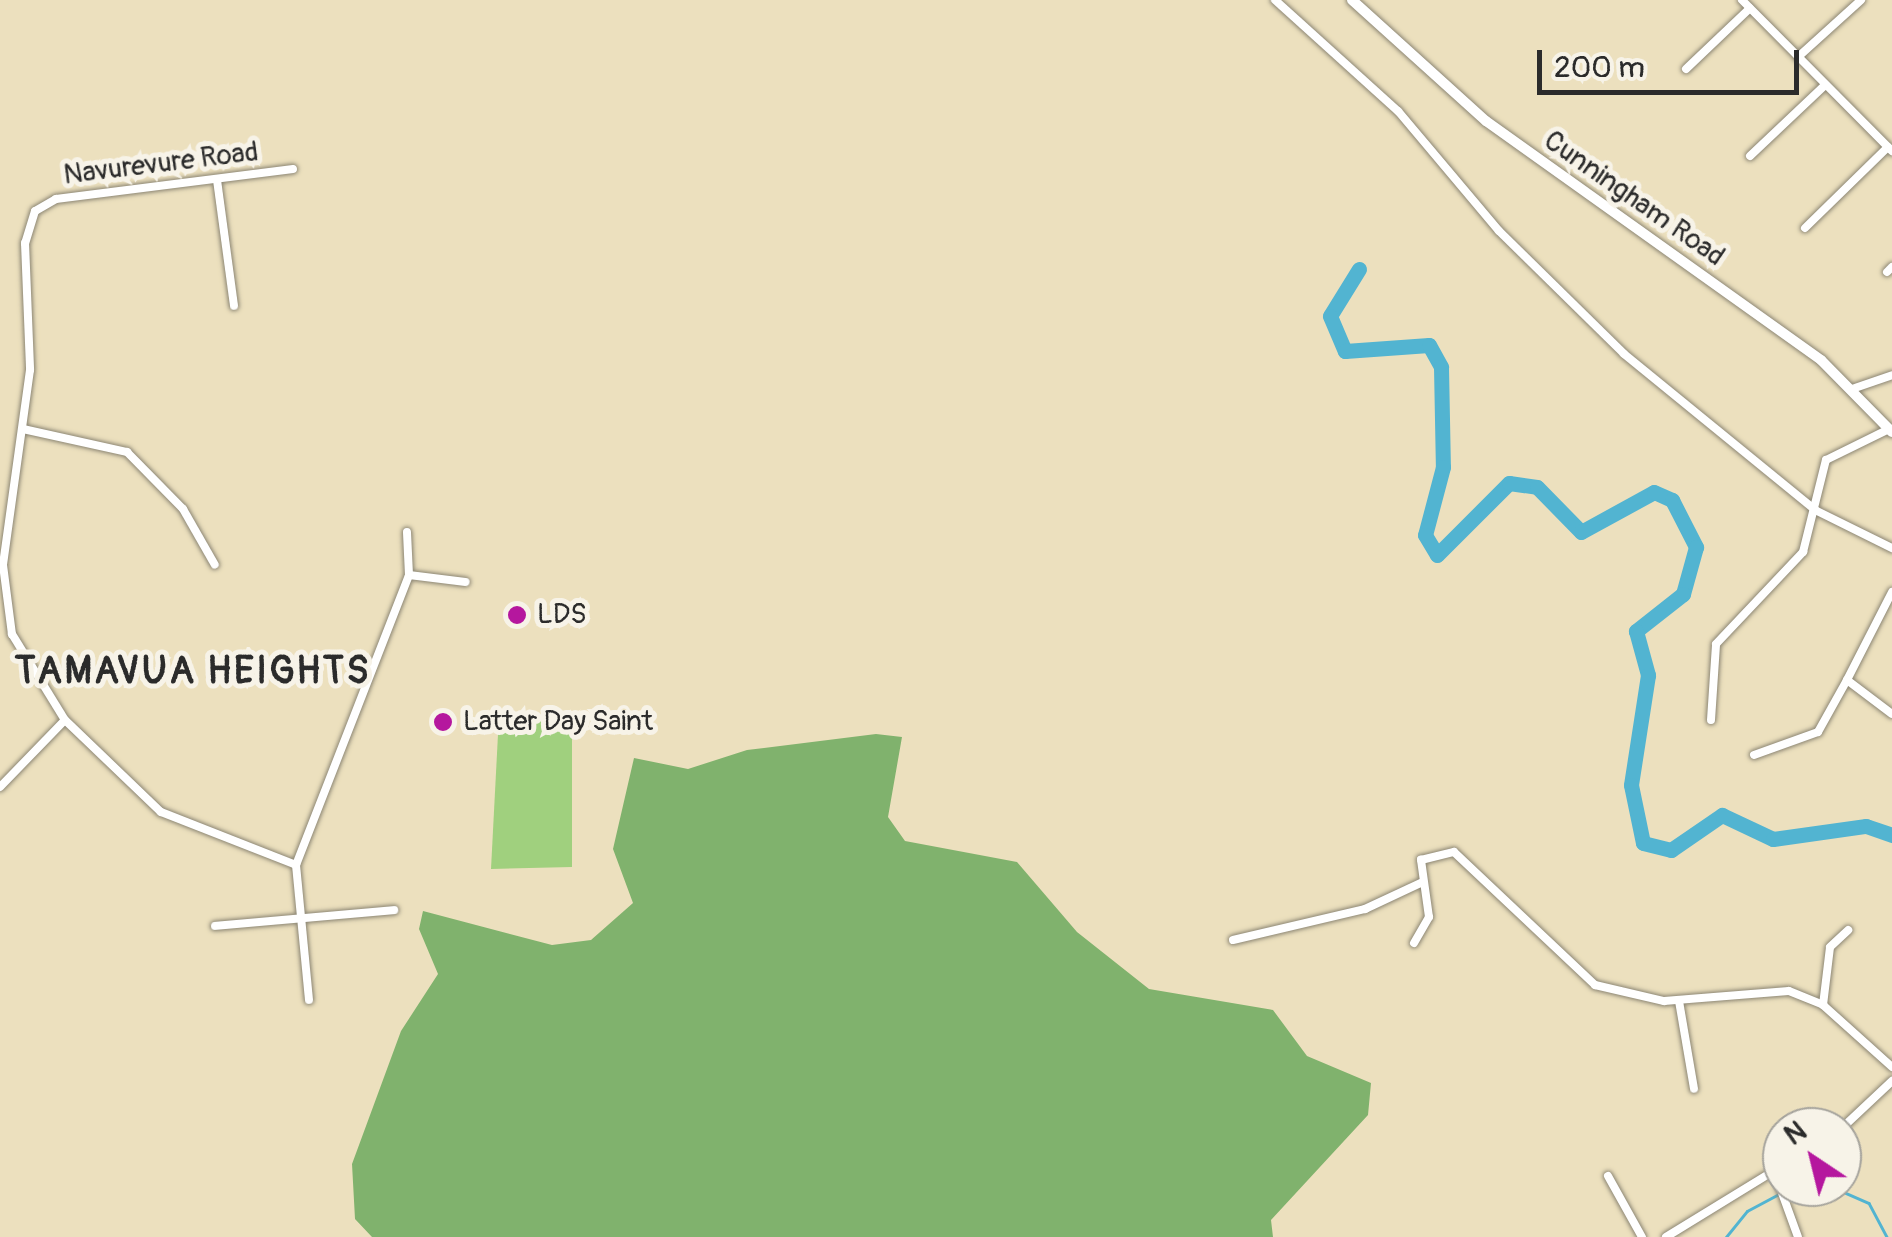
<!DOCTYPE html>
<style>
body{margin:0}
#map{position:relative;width:1892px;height:1237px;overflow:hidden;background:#ece0be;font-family:Pangolin,sans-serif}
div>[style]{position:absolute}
.green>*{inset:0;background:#a0d07e}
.forest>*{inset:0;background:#80b26d}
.stream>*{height:2.5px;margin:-1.25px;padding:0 1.25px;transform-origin:1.25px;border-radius:1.25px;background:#52b4d1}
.river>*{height:15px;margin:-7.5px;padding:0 7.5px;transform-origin:7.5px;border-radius:7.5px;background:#52b4d1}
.roads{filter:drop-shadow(0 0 2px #8c8674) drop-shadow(0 0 2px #8c8674)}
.minor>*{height:8px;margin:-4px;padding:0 4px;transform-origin:4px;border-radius:4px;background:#fff}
.secondary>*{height:10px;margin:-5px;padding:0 5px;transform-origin:5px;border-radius:5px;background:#fff}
.dots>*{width:28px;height:28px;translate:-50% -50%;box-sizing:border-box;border:5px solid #f7f3e8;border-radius:50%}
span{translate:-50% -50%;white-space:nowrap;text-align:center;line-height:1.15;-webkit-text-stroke:10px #f7f3e8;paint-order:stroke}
.street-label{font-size:28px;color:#2b2b2b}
.poi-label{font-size:28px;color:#2b2b2b}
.left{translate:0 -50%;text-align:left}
.district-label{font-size:38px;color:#2b2b2b;font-weight:700;letter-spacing:2.5px}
.north{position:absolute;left:1762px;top:1107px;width:100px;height:100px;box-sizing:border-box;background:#f7f3e8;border:2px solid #a5a39c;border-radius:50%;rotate:325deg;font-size:28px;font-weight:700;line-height:40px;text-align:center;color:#2b2b2b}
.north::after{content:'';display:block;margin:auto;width:35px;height:45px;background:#b5179e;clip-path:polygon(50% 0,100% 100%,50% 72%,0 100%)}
.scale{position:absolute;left:1537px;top:50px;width:262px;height:45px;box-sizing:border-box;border:5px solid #2b2b2b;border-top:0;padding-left:12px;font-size:30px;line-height:35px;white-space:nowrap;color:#2b2b2b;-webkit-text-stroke:8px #f7f3e8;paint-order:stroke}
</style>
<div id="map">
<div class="green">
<i style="clip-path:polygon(499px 715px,572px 716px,572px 867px,491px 869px)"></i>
</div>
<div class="forest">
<i style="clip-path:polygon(876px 734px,902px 737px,888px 817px,905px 841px,1017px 862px,1077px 932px,1149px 989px,1273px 1010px,1307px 1056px,1371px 1083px,1368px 1115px,1271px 1220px,1273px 1237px,372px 1237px,355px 1219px,352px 1164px,401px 1031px,438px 974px,419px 929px,423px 911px,552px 945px,591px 940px,633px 903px,613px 849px,634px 758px,688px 769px,747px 750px)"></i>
</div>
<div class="stream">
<i style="left:1832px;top:1187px;width:40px;rotate:23.4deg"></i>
<i style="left:1869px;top:1203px;width:38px;rotate:62deg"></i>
<i style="left:1785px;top:1191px;width:11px;rotate:-22deg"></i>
<i style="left:1726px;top:1237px;width:33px;rotate:-51deg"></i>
<i style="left:1747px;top:1211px;width:34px;rotate:-28deg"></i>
</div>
<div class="river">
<i style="left:1359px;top:269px;width:55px;rotate:121.7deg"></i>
<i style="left:1330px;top:316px;width:38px;rotate:67deg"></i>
<i style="left:1345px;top:351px;width:84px;rotate:-4.1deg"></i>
<i style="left:1429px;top:345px;width:25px;rotate:61deg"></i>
<i style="left:1441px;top:367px;width:100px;rotate:88.9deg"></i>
<i style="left:1443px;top:467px;width:70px;rotate:104.8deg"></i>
<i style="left:1425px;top:535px;width:23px;rotate:59deg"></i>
<i style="left:1437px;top:555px;width:102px;rotate:-45deg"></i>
<i style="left:1509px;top:483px;width:28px;rotate:8deg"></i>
<i style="left:1537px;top:487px;width:63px;rotate:45.6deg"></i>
<i style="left:1581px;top:532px;width:83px;rotate:-28.7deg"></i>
<i style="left:1654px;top:492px;width:20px;rotate:24deg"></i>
<i style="left:1672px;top:500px;width:53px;rotate:62.9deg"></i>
<i style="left:1696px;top:547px;width:49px;rotate:105.5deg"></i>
<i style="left:1683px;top:594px;width:60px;rotate:141.8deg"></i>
<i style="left:1636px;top:631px;width:46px;rotate:74.7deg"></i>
<i style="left:1648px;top:675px;width:111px;rotate:98.8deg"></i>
<i style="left:1631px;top:785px;width:59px;rotate:78.3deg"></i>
<i style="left:1643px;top:843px;width:29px;rotate:14deg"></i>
<i style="left:1671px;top:850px;width:62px;rotate:-34.5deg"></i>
<i style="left:1722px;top:815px;width:56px;rotate:25.2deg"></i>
<i style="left:1773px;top:839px;width:94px;rotate:-8deg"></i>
<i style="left:1866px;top:826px;width:28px;rotate:19deg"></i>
</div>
<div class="roads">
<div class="minor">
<i style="left:1275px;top:0;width:166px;rotate:42.1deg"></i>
<i style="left:1398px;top:111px;width:157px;rotate:49.9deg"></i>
<i style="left:1499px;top:231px;width:175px;rotate:44.5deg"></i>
<i style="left:1624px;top:354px;width:247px;rotate:39.2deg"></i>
<i style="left:1815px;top:510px;width:86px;rotate:26.3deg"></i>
<i style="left:1742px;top:0;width:213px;rotate:45.2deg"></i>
<i style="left:1798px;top:57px;width:85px;rotate:-42.1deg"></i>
<i style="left:1686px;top:69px;width:88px;rotate:-43.6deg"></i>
<i style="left:1750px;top:156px;width:103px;rotate:-43.4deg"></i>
<i style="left:293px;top:169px;width:239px;rotate:172.8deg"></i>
<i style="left:56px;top:199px;width:24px;rotate:150deg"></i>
<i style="left:35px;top:211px;width:34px;rotate:107deg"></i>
<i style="left:25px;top:243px;width:127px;rotate:87.7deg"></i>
<i style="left:30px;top:370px;width:197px;rotate:97.9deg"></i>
<i style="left:3px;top:565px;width:70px;rotate:82.6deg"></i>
<i style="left:12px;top:634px;width:101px;rotate:58.4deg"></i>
<i style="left:65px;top:720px;width:133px;rotate:43.8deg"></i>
<i style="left:161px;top:812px;width:145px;rotate:21.4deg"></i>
<i style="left:217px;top:180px;width:127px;rotate:82.3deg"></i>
<i style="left:1805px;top:228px;width:116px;rotate:-44.3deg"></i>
<i style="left:1887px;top:272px;width:7px;rotate:-45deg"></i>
<i style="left:1855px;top:388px;width:39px;rotate:-19deg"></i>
<i style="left:23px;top:429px;width:107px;rotate:12.5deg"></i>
<i style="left:127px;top:452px;width:80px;rotate:45.5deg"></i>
<i style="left:183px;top:509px;width:64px;rotate:60.3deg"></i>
<i style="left:409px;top:575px;width:57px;rotate:7deg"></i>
<i style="left:1892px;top:592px;width:99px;rotate:117.1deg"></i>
<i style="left:1847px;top:680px;width:56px;rotate:37.1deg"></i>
<i style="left:1711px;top:720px;width:76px;rotate:-86.2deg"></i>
<i style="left:1716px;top:644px;width:127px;rotate:-46.6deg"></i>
<i style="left:1803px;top:552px;width:95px;rotate:-76deg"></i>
<i style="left:1826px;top:460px;width:70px;rotate:-26.2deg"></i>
<i style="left:1754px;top:755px;width:68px;rotate:-19.8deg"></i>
<i style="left:1818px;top:732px;width:60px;rotate:-60.9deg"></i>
<i style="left:0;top:787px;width:93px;rotate:-45.9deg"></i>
<i style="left:215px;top:926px;width:180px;rotate:-5.1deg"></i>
<i style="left:1233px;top:940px;width:136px;rotate:-13.2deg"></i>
<i style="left:1365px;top:909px;width:64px;rotate:-25deg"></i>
<i style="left:1414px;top:943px;width:30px;rotate:-60deg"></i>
<i style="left:1429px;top:917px;width:58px;rotate:-98deg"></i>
<i style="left:1421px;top:860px;width:34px;rotate:-14deg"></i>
<i style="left:1454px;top:852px;width:194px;rotate:43.3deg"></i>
<i style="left:1595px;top:985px;width:71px;rotate:13.1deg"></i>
<i style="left:1664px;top:1001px;width:125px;rotate:-4.6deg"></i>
<i style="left:1789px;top:991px;width:37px;rotate:22deg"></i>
<i style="left:1823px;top:1005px;width:93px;rotate:41.9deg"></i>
<i style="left:309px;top:1000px;width:136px;rotate:-95.5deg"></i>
<i style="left:296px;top:865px;width:311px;rotate:-68.7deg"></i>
<i style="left:409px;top:575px;width:43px;rotate:-92.7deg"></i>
<i style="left:1679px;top:1001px;width:89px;rotate:80.3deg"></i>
<i style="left:1823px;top:1005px;width:58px;rotate:-83.1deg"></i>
<i style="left:1830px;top:947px;width:25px;rotate:-43deg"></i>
<i style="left:1842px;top:1128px;width:69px;rotate:-43.2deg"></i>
<i style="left:1774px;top:1171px;width:70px;rotate:70deg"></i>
<i style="left:1608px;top:1176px;width:70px;rotate:60.9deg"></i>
<i style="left:1666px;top:1237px;width:136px;rotate:-31.5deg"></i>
</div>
<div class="secondary">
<i style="left:1352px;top:0;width:181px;rotate:42.1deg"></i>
<i style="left:1486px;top:121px;width:412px;rotate:35.5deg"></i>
<i style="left:1821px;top:360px;width:101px;rotate:45.4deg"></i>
</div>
</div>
<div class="dots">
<i style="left:517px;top:615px;background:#b5179e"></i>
<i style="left:443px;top:722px;background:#b5179e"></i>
</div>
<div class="street-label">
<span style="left:161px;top:164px;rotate:-7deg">Navurevure Road</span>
<span style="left:1634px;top:199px;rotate:35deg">Cunningham Road</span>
</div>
<div class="poi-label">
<span class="left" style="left:537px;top:615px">LDS</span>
<span class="left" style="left:463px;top:722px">Latter Day Saint</span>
</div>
<div class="district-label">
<span style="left:193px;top:672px">TAMAVUA HEIGHTS</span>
</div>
<div class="north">N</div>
<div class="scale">200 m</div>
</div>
